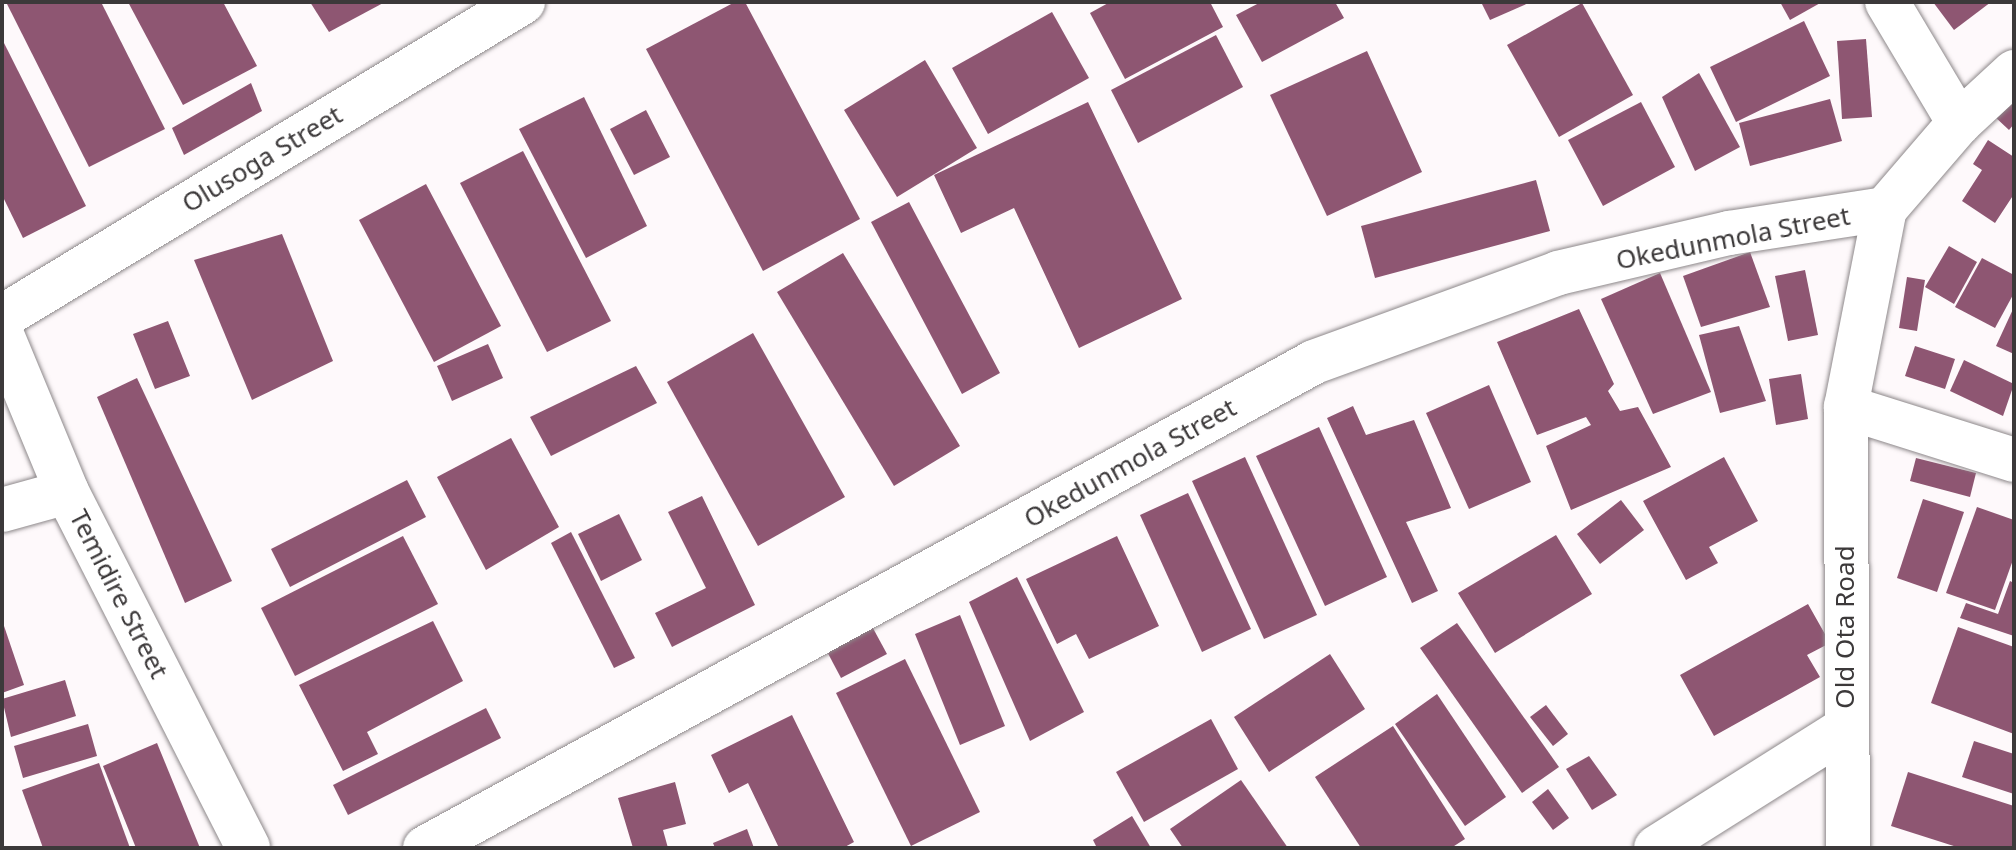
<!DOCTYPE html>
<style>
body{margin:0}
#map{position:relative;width:2016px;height:850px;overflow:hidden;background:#fef9fb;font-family:"Noto Sans",sans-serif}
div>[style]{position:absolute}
.building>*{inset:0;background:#8e5672}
.roads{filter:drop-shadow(0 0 2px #8d888a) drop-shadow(0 0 2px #8d888a)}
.minor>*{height:44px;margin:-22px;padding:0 22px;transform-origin:22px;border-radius:22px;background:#fff}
span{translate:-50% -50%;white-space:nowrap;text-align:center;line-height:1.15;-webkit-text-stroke:8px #fff;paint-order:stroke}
.street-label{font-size:26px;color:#3c393a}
.frame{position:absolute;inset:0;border:4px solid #3c393a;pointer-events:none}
</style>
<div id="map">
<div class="building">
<i style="clip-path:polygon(6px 2px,101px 2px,165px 129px,89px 167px)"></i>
<i style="clip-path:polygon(128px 2px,223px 2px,257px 66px,183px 105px)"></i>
<i style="clip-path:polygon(310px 2px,385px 2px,329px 32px)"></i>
<i style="clip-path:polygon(735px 2px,745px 2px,860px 219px,763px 271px,646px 49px)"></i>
<i style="clip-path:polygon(1110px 2px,1210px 2px,1223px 27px,1125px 79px,1090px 13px)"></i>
<i style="clip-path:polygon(1261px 2px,1335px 2px,1344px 18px,1262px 62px,1236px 15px)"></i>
<i style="clip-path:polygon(1481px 2px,1531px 2px,1490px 20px)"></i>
<i style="clip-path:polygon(1780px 2px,1822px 2px,1790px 20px)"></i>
<i style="clip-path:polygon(1933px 2px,1991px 2px,1954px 30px)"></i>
<i style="clip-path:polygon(1582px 3px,1633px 95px,1559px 137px,1507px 45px)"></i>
<i style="clip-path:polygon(1052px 12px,1089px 78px,988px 134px,952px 68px)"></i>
<i style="clip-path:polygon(1804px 21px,1830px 76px,1736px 122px,1710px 67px)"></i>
<i style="clip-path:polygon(1216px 35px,1243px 87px,1138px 143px,1111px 90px)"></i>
<i style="clip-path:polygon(2px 39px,86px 206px,23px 238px,2px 195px)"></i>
<i style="clip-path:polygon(1866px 39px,1872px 117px,1842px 119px,1837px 41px)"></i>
<i style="clip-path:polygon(1367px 51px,1422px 172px,1327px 216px,1270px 95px)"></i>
<i style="clip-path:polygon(925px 60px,977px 148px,897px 197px,844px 110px)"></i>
<i style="clip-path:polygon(1699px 73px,1740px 147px,1695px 171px,1662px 97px)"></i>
<i style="clip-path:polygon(251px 83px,262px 111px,184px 155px,172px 128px)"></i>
<i style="clip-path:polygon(2014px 94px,2014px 124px,2009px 130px,1994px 116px)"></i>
<i style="clip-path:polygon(584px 97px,647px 226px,586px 258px,519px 129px)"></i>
<i style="clip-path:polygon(1830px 99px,1842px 141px,1750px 166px,1739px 123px)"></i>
<i style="clip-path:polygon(1088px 102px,1182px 299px,1079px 348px,1014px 208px,961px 233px,934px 175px)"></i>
<i style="clip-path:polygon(1641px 102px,1675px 167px,1603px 206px,1568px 140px)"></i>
<i style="clip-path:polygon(646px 110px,670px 157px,634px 175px,610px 129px)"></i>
<i style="clip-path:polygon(1988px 140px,2014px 157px,2014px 194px,1995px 223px,1962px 201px,1982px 170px,1973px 164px)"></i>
<i style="clip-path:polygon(523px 151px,611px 321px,547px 352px,460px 183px)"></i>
<i style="clip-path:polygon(1536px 180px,1550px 231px,1375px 278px,1361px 226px)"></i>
<i style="clip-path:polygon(426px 184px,501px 326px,434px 362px,359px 220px)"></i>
<i style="clip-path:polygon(909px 202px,1000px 373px,962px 394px,871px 222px)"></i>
<i style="clip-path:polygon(282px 234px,333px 361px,252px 400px,194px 260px)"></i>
<i style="clip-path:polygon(1949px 246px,1977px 262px,1954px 304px,1925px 287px)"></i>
<i style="clip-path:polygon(1750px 252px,1770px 307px,1701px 327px,1683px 276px)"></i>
<i style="clip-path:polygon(843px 253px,960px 446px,894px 486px,777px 292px)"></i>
<i style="clip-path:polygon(1982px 258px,2014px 275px,2014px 293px,1995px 328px,1955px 307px)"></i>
<i style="clip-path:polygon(1805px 270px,1818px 335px,1788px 341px,1775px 276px)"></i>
<i style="clip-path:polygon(1660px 273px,1711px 392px,1653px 414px,1601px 299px)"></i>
<i style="clip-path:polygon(1907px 277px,1925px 280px,1917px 331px,1899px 328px)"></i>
<i style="clip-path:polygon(2014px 307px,2014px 354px,1996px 346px)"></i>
<i style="clip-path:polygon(1579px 309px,1614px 384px,1608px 391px,1620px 411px,1638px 407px,1671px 467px,1571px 510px,1546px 446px,1591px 425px,1586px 417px,1537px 435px,1497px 342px)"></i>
<i style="clip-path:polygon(168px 321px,190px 376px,155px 389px,133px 334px)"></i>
<i style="clip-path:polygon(1739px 326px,1766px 401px,1720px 413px,1699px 335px)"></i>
<i style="clip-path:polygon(753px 333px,845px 497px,758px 546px,667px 382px)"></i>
<i style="clip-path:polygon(488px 344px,503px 378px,452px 401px,437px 366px)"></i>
<i style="clip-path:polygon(1915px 346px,1955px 359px,1945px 389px,1905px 376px)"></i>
<i style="clip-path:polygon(1964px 360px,2014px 384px,2003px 416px,1950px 391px)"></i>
<i style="clip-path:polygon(636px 366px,657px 403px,551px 456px,530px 417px)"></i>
<i style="clip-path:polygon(1801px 374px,1808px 419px,1776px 425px,1769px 379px)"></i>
<i style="clip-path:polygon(137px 378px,232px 581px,185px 603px,97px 397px)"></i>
<i style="clip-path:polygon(1489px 385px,1531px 482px,1469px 509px,1426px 413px)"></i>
<i style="clip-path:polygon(1353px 406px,1366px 435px,1414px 420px,1451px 508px,1406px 522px,1438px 591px,1412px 603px,1327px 418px)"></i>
<i style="clip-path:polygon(1319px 427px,1387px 577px,1325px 606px,1256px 456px)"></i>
<i style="clip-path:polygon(511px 438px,559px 527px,486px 570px,437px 477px)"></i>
<i style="clip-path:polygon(1245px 457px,1317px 615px,1264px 639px,1192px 481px)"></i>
<i style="clip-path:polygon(1724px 457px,1758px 521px,1709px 547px,1718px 563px,1686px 580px,1643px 501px)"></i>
<i style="clip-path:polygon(1916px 458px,1976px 473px,1970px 497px,1910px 481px)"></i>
<i style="clip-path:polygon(407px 480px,426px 517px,290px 587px,271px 549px)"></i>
<i style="clip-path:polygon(1188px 493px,1251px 629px,1202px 652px,1140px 515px)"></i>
<i style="clip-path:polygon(702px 496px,755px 605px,672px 647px,655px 613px,706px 588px,668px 512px)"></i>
<i style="clip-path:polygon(1923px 499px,1964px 512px,1937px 592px,1897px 578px)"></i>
<i style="clip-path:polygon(1621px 500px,1644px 530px,1600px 564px,1577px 534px)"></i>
<i style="clip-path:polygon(1977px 507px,2014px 520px,2014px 557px,1995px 610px,1946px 593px)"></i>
<i style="clip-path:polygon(619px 514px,642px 560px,601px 581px,578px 534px)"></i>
<i style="clip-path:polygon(571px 532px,635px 658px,614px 668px,551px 543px)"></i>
<i style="clip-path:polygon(1556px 535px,1592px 594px,1495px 653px,1458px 593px)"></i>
<i style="clip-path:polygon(403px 536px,438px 604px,295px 676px,261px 608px)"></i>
<i style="clip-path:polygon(1117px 536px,1159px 626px,1089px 659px,1076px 634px,1057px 644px,1026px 579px)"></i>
<i style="clip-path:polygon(1017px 577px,1084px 712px,1030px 741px,969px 602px)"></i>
<i style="clip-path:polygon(2010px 581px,2014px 583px,2014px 636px,1960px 618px,1966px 603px,1998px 614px)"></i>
<i style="clip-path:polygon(1808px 604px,1830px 643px,1807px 655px,1820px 677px,1714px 736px,1680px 675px)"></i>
<i style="clip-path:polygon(960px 615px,1005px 726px,960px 745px,915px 634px)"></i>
<i style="clip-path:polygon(868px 619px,887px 654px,841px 678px,823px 644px)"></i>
<i style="clip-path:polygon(2px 620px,24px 685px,2px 693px)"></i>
<i style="clip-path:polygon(433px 621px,463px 681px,367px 732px,378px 754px,343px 771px,299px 685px)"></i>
<i style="clip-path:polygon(1457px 623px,1559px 767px,1522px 793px,1420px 648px)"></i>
<i style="clip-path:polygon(1958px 627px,2014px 647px,2014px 734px,1931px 703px)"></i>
<i style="clip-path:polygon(1330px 654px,1365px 709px,1269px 772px,1234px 717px)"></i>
<i style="clip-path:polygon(905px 659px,980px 812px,911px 846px,836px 693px)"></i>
<i style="clip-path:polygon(65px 680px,76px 716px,11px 737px,2px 699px)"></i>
<i style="clip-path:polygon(1437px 694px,1506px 797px,1465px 826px,1395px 724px)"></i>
<i style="clip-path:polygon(1546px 705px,1568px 734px,1553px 746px,1530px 717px)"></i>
<i style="clip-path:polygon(486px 708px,501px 738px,348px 815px,333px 785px)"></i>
<i style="clip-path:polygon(792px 715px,854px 842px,843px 848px,779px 848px,748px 783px,729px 793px,711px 755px)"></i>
<i style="clip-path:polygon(1211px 719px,1238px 769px,1144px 822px,1116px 772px)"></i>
<i style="clip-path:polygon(88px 724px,97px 756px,23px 778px,14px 746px)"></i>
<i style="clip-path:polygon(1393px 726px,1465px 839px,1451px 848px,1361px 848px,1315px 777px)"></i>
<i style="clip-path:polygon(1974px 741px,2014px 754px,2014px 794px,1962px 777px)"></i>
<i style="clip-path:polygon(157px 743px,200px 848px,136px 848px,103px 766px)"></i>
<i style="clip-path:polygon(1589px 756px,1617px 795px,1592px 810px,1566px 769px)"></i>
<i style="clip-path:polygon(99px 763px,130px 848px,43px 848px,22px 790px)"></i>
<i style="clip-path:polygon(1908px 772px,2014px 806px,2014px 848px,1960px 848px,1891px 826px)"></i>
<i style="clip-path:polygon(1241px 780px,1288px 848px,1183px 848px,1170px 829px)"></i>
<i style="clip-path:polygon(675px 782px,686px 824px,663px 830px,668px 848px,633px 848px,618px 798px)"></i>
<i style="clip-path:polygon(1548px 789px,1569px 818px,1553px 830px,1532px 802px)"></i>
<i style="clip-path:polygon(1132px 816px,1151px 848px,1097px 848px,1093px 840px)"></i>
<i style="clip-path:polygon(747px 829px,754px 848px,715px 848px,713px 843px)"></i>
</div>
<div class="roads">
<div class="minor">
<i style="left:1887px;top:2px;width:141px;rotate:59.2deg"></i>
<i style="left:2px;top:317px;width:609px;rotate:-31.16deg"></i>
<i style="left:2px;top:335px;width:170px;rotate:67.5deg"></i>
<i style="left:67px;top:492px;width:399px;rotate:63deg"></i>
<i style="left:1846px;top:407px;width:176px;rotate:17.5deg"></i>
<i style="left:2px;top:510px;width:67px;rotate:-15.5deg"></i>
<i style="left:425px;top:848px;width:1013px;rotate:-28.66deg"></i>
<i style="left:1314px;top:362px;width:260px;rotate:-20deg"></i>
<i style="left:1558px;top:273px;width:176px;rotate:-13.2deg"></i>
<i style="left:1729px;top:233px;width:158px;rotate:-8.7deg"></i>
<i style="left:1656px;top:848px;width:223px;rotate:-32.2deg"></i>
<i style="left:1848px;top:848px;width:441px;rotate:-90.3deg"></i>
<i style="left:1846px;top:407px;width:202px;rotate:-78.9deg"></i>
<i style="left:1885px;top:209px;width:113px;rotate:-49.3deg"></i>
<i style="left:1959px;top:123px;width:75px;rotate:-42.8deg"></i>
</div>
</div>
<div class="street-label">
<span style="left:262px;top:159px;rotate:-31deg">Olusoga Street</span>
<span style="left:1733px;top:238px;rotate:-11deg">Okedunmola Street</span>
<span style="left:1130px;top:463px;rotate:-29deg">Okedunmola Street</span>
<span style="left:119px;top:594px;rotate:63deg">Temidire Street</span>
<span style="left:1845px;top:627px;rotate:-90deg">Old Ota Road</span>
</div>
<div class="frame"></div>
</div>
